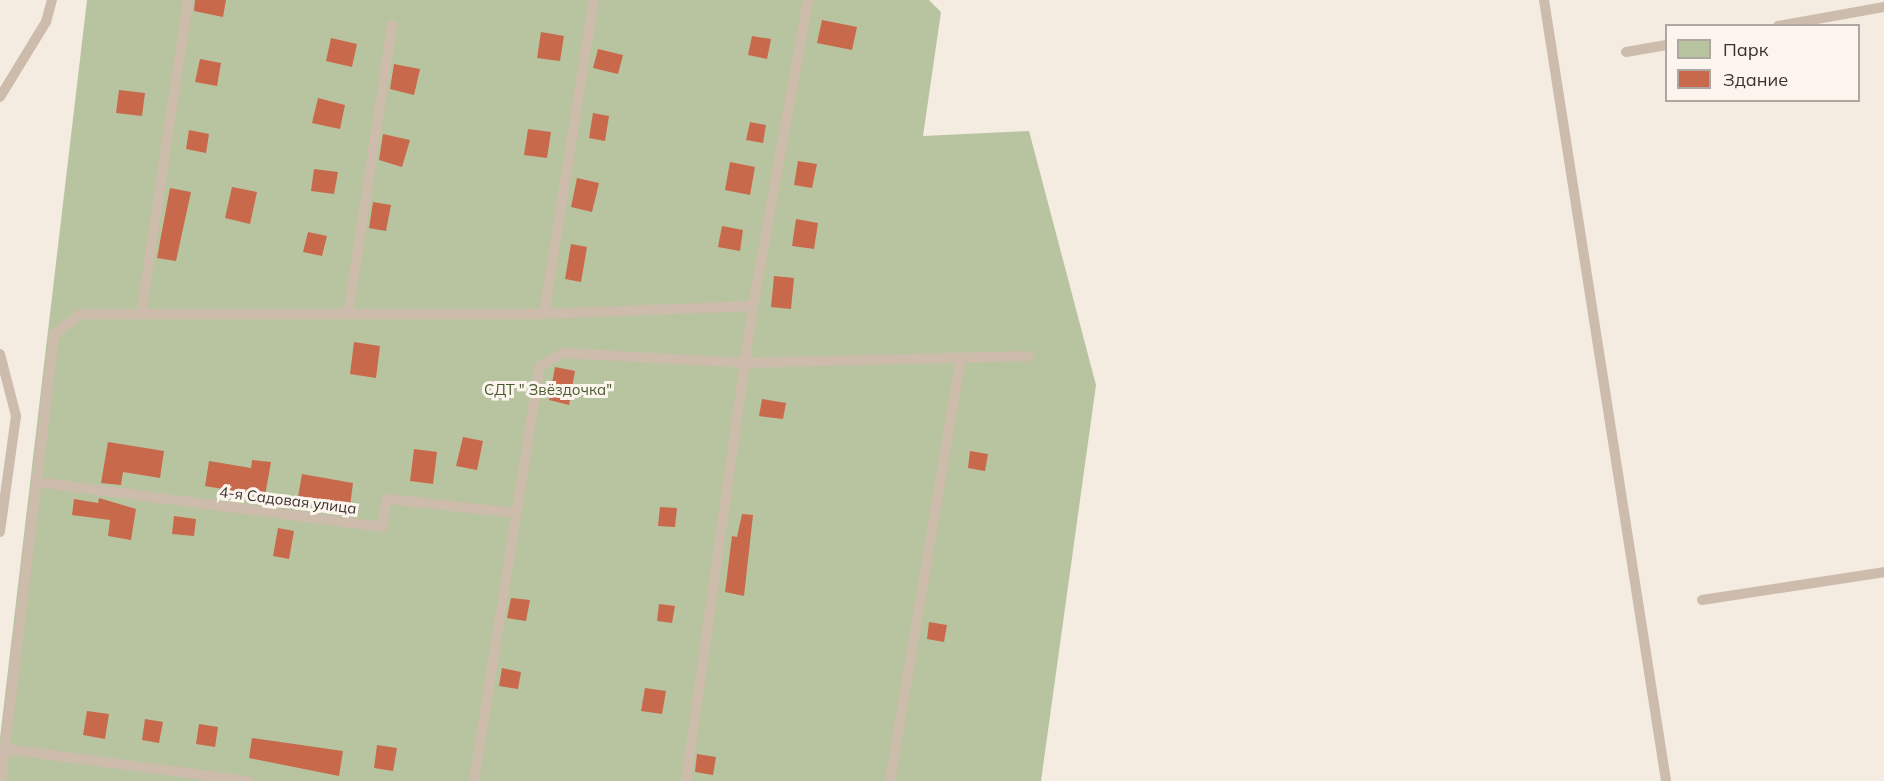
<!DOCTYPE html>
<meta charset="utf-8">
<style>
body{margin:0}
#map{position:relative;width:1884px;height:781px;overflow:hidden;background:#f4ebe1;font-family:Mulish,sans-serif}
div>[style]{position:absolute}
.green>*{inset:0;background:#b8c4a0}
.building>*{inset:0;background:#c8694b}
.service>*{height:10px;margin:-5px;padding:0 5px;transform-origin:5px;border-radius:5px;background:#cdbbac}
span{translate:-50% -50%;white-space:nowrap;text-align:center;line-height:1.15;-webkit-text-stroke:6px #fbf5ee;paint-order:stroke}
.park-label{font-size:15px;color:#4a5a2e}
.street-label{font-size:15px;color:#3b302b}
.legend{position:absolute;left:1665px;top:24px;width:195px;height:78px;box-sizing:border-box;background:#fbf5ee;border:2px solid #aea6a0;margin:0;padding:8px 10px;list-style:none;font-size:18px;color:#3b302b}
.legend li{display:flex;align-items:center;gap:12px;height:30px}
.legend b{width:30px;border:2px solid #aea6a0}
</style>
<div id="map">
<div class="green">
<i style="clip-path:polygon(87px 0,929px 0,941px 12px,923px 136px,1029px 131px,1096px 385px,1041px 781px,0 781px,0 738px)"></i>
</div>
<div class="building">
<i style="clip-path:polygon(195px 0,226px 0,223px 17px,194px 11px)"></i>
<i style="clip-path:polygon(822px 20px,857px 27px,852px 50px,817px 43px)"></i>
<i style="clip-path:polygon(541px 32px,564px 36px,560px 61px,537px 58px)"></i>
<i style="clip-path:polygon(752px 36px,771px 39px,767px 59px,748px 55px)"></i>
<i style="clip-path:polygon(331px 38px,357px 44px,352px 67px,326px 61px)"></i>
<i style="clip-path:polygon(598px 49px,623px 55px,618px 74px,593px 68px)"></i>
<i style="clip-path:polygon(200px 59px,221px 63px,217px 86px,195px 82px)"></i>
<i style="clip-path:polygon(394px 64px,420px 69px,414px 95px,390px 89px)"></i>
<i style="clip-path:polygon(119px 90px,145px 93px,142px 116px,116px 113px)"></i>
<i style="clip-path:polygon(318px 98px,345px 105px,340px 129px,312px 123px)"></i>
<i style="clip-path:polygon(593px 113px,609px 116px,605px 141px,589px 138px)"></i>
<i style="clip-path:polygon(750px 122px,766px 125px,763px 143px,746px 140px)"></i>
<i style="clip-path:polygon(528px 129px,551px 132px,547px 158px,524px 155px)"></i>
<i style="clip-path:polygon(189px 130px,209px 134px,206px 153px,186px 149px)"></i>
<i style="clip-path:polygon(383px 134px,410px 140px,402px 167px,379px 160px)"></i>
<i style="clip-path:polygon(798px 161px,817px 164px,812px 188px,794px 185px)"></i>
<i style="clip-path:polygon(730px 162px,755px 167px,750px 195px,725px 190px)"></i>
<i style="clip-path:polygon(314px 169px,338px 172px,334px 194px,311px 191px)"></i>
<i style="clip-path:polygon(577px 178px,599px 183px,592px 212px,571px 207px)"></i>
<i style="clip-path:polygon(232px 187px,257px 192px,250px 224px,225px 218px)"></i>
<i style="clip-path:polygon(170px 188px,191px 192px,176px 261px,157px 258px)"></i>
<i style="clip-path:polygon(373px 202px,391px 205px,386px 231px,369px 228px)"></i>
<i style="clip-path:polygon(796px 219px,818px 223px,814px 249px,792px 246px)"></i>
<i style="clip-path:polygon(722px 226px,743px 230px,740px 251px,718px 247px)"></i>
<i style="clip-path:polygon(308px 232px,327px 236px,322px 256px,303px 252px)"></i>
<i style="clip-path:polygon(571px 244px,587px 247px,581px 282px,565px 279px)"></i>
<i style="clip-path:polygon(774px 276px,794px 278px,791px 309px,771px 307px)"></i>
<i style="clip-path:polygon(354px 342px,380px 346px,376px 378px,350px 374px)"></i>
<i style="clip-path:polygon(555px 367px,575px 371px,569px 405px,549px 400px)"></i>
<i style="clip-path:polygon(762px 399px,786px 403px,783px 419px,759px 416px)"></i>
<i style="clip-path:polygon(463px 437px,483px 441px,477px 470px,456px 466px)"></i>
<i style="clip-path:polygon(108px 442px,164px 451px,160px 478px,123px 472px,121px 485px,101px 483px)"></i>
<i style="clip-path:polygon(414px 449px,437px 452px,433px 484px,410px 481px)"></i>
<i style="clip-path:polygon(970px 451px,988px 454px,985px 471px,968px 468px)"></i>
<i style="clip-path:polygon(252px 460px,271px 462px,265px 496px,205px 486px,209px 461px,251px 468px)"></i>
<i style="clip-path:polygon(302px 474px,353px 483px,350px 506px,298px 497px)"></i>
<i style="clip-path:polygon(99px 498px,136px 509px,131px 540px,108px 536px,110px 520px,72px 515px,74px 499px,98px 503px)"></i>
<i style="clip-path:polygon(660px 507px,677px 508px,675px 527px,658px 526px)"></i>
<i style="clip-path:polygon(742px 514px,753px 515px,744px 596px,725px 592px,732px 536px,737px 537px)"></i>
<i style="clip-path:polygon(174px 516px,196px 519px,194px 536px,172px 534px)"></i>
<i style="clip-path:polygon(278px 528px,294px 531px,289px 559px,273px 556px)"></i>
<i style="clip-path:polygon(511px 598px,530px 600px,526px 621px,507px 618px)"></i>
<i style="clip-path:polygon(659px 604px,675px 606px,672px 623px,657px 621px)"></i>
<i style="clip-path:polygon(929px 622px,947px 625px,944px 642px,927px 639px)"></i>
<i style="clip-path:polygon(502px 668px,521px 672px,518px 689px,499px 686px)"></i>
<i style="clip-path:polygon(645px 688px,666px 691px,662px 714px,641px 711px)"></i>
<i style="clip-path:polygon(87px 711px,109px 714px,105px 739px,83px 735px)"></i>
<i style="clip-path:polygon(145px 719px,163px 722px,159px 743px,142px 740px)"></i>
<i style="clip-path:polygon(199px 724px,218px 727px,215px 747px,196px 744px)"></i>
<i style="clip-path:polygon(252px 738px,343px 751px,339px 776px,249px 758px)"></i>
<i style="clip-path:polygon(377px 745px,397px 748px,393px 771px,374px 768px)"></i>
<i style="clip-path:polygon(697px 754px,716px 757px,713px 775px,695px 772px)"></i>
</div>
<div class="service">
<i style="left:1544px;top:0;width:790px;rotate:81.12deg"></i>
<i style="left:1778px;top:26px;width:108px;rotate:-10.2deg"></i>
<i style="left:1626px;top:52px;width:41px;rotate:-9.9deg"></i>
<i style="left:0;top:97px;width:88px;rotate:-58.5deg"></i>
<i style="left:46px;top:22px;width:23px;rotate:-75deg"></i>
<i style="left:348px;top:314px;width:292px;rotate:-81.3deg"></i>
<i style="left:544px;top:314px;width:318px;rotate:-81deg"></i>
<i style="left:141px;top:315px;width:318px;rotate:-81.5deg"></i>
<i style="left:0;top:354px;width:64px;rotate:75.5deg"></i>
<i style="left:16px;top:416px;width:117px;rotate:97.9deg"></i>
<i style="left:36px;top:482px;width:349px;rotate:7.4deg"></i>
<i style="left:382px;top:527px;width:28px;rotate:-80deg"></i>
<i style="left:387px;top:499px;width:127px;rotate:6.3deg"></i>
<i style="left:1702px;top:600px;width:184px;rotate:-8.7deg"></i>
<i style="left:5px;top:749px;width:245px;rotate:7.5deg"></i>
<i style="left:1px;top:781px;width:450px;rotate:-83.2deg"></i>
<i style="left:54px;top:334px;width:34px;rotate:-37deg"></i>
<i style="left:81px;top:314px;width:463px"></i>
<i style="left:544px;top:314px;width:209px;rotate:-2.2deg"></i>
<i style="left:474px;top:781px;width:420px;rotate:-81deg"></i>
<i style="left:540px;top:366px;width:26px;rotate:-29deg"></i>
<i style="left:563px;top:353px;width:182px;rotate:3.1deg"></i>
<i style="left:745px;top:363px;width:284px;rotate:-1.4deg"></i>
<i style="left:686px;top:781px;width:480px;rotate:-82deg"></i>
<i style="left:753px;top:306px;width:311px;rotate:-79.8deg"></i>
<i style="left:890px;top:781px;width:429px;rotate:-80.5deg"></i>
</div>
<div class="park-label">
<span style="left:548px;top:390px">СДТ " Звёздочка"</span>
</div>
<div class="street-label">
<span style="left:288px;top:500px;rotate:7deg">4-я Садовая улица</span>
</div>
<ul class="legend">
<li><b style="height:16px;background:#b8c4a0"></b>Парк</li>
<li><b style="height:16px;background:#c8694b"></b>Здание</li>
</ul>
</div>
